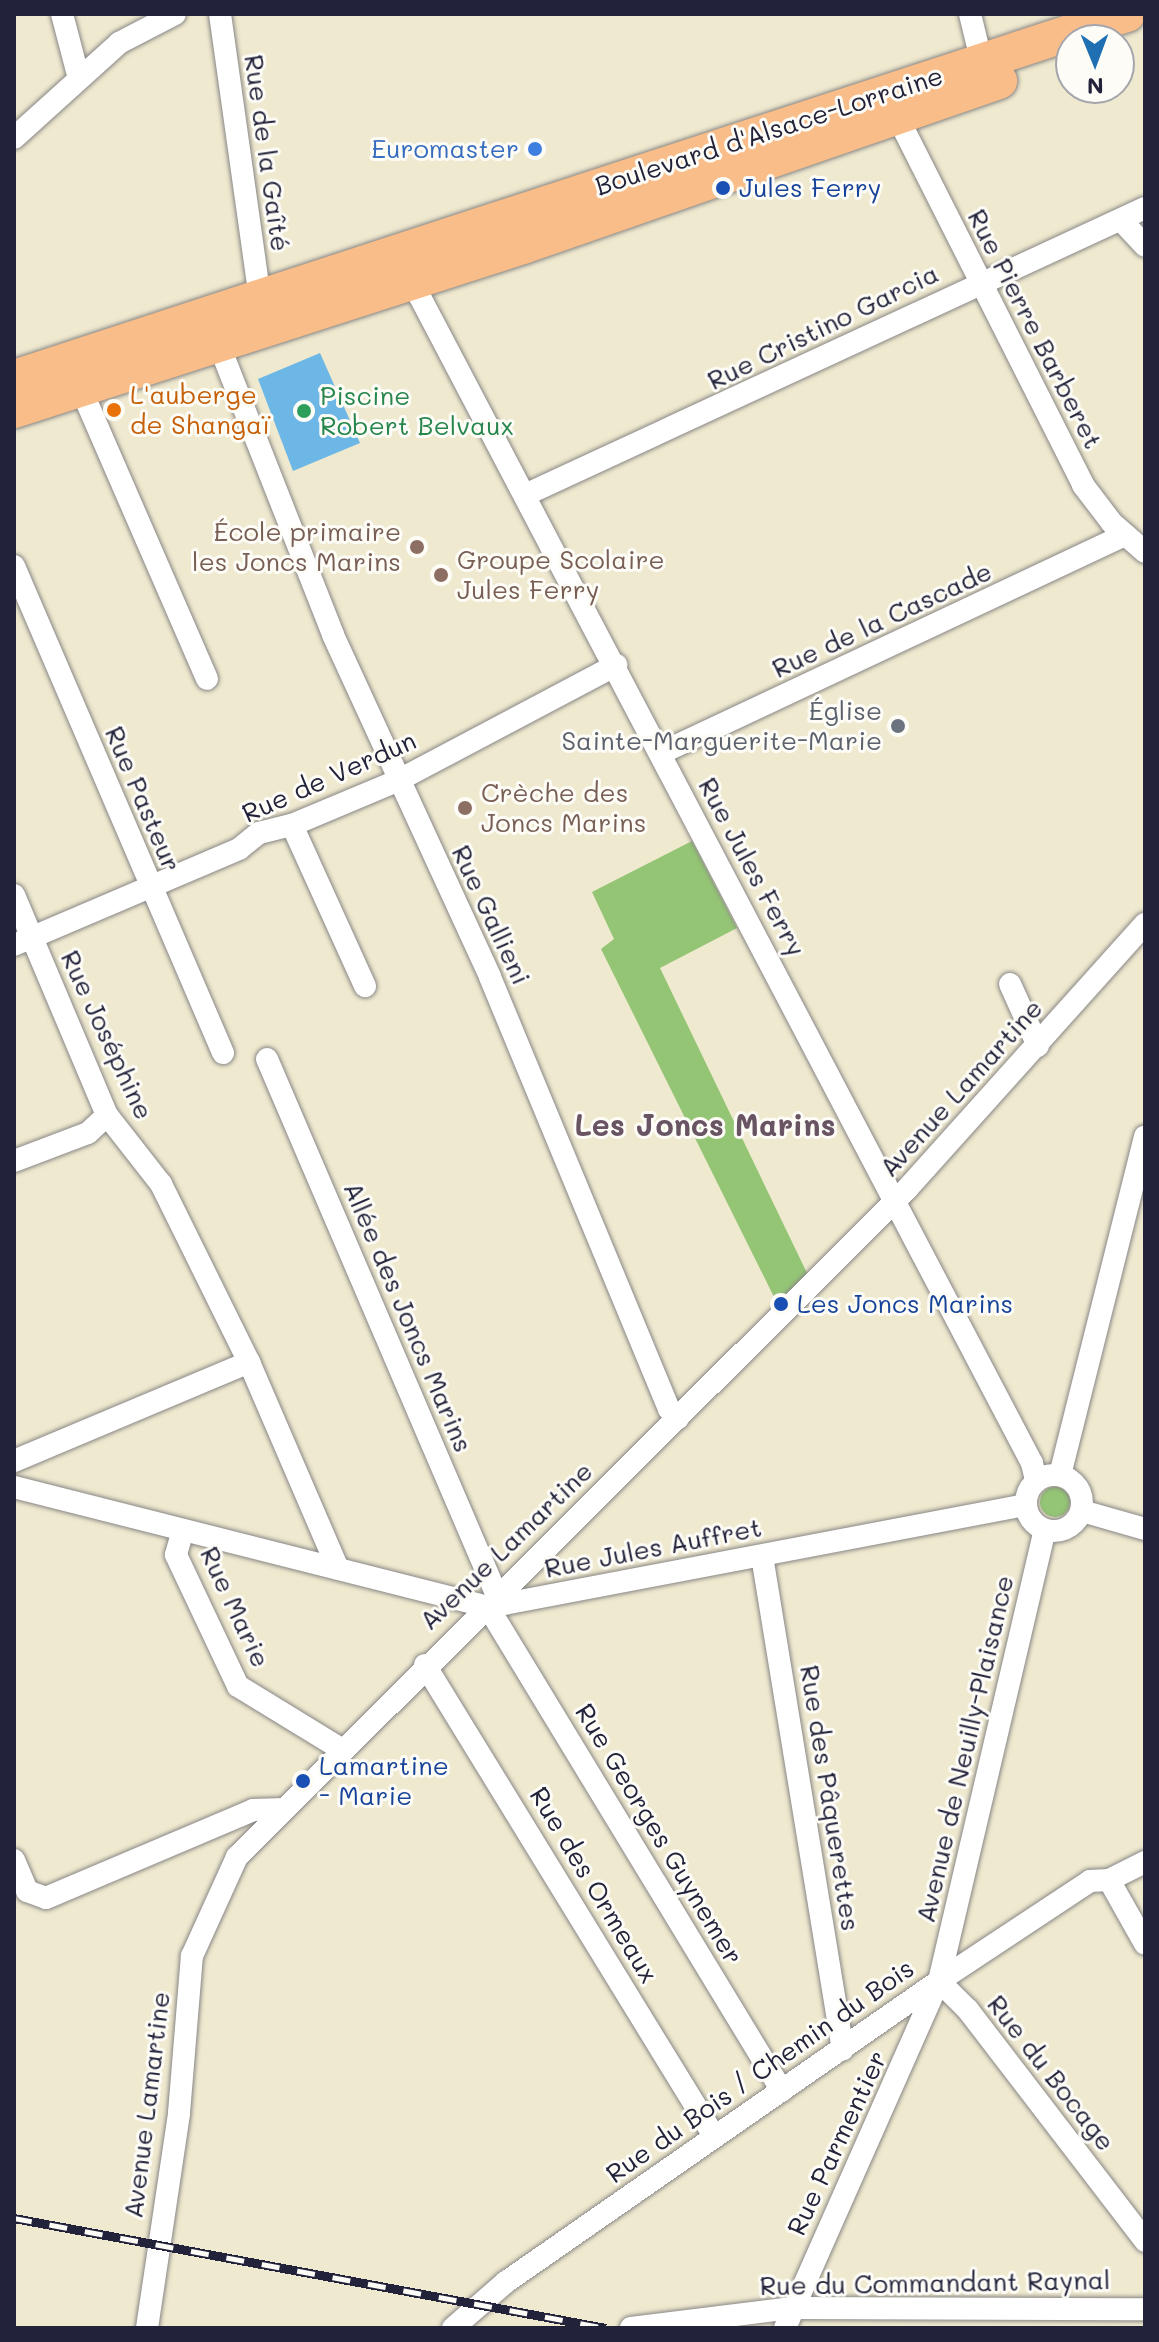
<!DOCTYPE html>
<meta charset="utf-8">
<style>
body{margin:0}
#map{position:relative;width:1159px;height:2342px;overflow:hidden;background:#efe9cf;font-family:Mali,sans-serif}
div>[style]{position:absolute}
.green>*{inset:0;background:#94c575}
.round{border-radius:50%}
.water>*{inset:0;background:#6db7e6}
.roads{filter:drop-shadow(0 0 2px #888685) drop-shadow(0 0 2px #888685)}
.minor>*{height:22px;margin:-11px;padding:0 11px;transform-origin:11px;border-radius:11px;background:#fff}
.minor>.ring{margin:-11px;padding:0;box-sizing:content-box;background:none;border:22px solid #fff;border-radius:50%}
.primary>*{height:36px;margin:-18px;padding:0 18px;transform-origin:18px;border-radius:18px;background:#f8bd89}
.rail>*{height:9px;margin-top:-4.5px;transform-origin:0;background:repeating-linear-gradient(90deg,#fdfcf7 0 18px,#22223b 0 36px);box-sizing:border-box;border-block:2px solid #22223b}
.dots>*{width:22px;height:22px;translate:-50% -50%;box-sizing:border-box;border:4px solid #fdfcf7;border-radius:50%}
span{translate:-50% -50%;white-space:nowrap;text-align:center;line-height:1.15;-webkit-text-stroke:6px #fdfcf7;paint-order:stroke}
.street-label{font-size:26px;color:#22223b}
.shop-label{font-size:26px;color:#366cbe}
.right{translate:-100% -50%;text-align:right}
.transit-label{font-size:26px;color:#164399}
.left{translate:0 -50%;text-align:left}
.food-label{font-size:26px;color:#c56008}
.leisure-label{font-size:26px;color:#27864d}
.education-label{font-size:26px;color:#785e54}
.worship-label{font-size:26px;color:#5b616d}
.quarter-label{font-size:30px;color:#685462;font-weight:700}
.frame{position:absolute;inset:0;border:16px solid #22223b;pointer-events:none}
.north{position:absolute;left:1055px;top:24px;width:80px;height:80px;box-sizing:border-box;background:#fdfcf7;border:2px solid #a5a5ac;border-radius:50%;rotate:179deg;font-size:22px;font-weight:700;line-height:32px;text-align:center;color:#22223b}
.north::after{content:'';display:block;margin:auto;width:28px;height:36px;background:#1f6fb2;clip-path:polygon(50% 0,100% 100%,50% 72%,0 100%)}
</style>
<div id="map">
<div class="green">
<i style="clip-path:polygon(692px 841px,737px 928px,660px 968px,807px 1273px,777px 1303px,601px 949px,614px 939px,592px 892px)"></i>
<i class="round" style="left:1040px;top:1487px;width:30px;height:30px"></i>
</div>
<div class="water">
<i style="clip-path:polygon(320px 353px,360px 443px,293px 471px,258px 379px)"></i>
</div>
<div class="roads">
<div class="minor">
<i style="left:62px;top:14px;width:67px;rotate:75.3deg"></i>
<i style="left:220px;top:14px;width:288px;rotate:82deg"></i>
<i style="left:260px;top:299px;width:11px;rotate:139deg"></i>
<i style="left:970px;top:14px;width:60px;rotate:76.4deg"></i>
<i style="left:897px;top:116px;width:413px;rotate:63.2deg"></i>
<i style="left:1083px;top:485px;width:48px;rotate:52.7deg"></i>
<i style="left:1112px;top:523px;width:44px;rotate:41.3deg"></i>
<i style="left:14px;top:138px;width:142px;rotate:-42.1deg"></i>
<i style="left:119px;top:43px;width:63px;rotate:-27.4deg"></i>
<i style="left:1121px;top:220px;width:35px;rotate:47deg"></i>
<i style="left:412px;top:272px;width:26px;rotate:72deg"></i>
<i style="left:420px;top:297px;width:1317px;rotate:62.31deg"></i>
<i style="left:1032px;top:1463px;width:18px;rotate:77deg"></i>
<i style="left:219px;top:345px;width:312px;rotate:68.5deg"></i>
<i style="left:333px;top:635px;width:376px;rotate:65.3deg"></i>
<i style="left:490px;top:977px;width:468px;rotate:67.5deg"></i>
<i style="left:669px;top:1409px;width:13px;rotate:48deg"></i>
<i style="left:81px;top:389px;width:316px;rotate:66.5deg"></i>
<i style="left:525px;top:495px;width:683px;rotate:-24.84deg"></i>
<i style="left:14px;top:566px;width:530px;rotate:66.77deg"></i>
<i style="left:661px;top:753px;width:513px;rotate:-25.17deg"></i>
<i style="left:292px;top:825px;width:177px;rotate:65.6deg"></i>
<i style="left:14px;top:895px;width:239px;rotate:67.1deg"></i>
<i style="left:107px;top:1115px;width:88px;rotate:52deg"></i>
<i style="left:161px;top:1184px;width:199px;rotate:63.7deg"></i>
<i style="left:249px;top:1362px;width:225px;rotate:66.7deg"></i>
<i style="left:14px;top:945px;width:245px;rotate:-23.1deg"></i>
<i style="left:239px;top:849px;width:26px;rotate:-39deg"></i>
<i style="left:259px;top:833px;width:34px;rotate:-14deg"></i>
<i style="left:292px;top:825px;width:116px;rotate:-22.8deg"></i>
<i style="left:399px;top:780px;width:246px;rotate:-27.9deg"></i>
<i style="left:1010px;top:984px;width:68px;rotate:65.7deg"></i>
<i style="left:267px;top:1059px;width:586px;rotate:66.8deg"></i>
<i style="left:14px;top:1161px;width:79px;rotate:-20.7deg"></i>
<i style="left:88px;top:1133px;width:26px;rotate:-43deg"></i>
<i style="left:14px;top:1461px;width:255px;rotate:-22.8deg"></i>
<i class="ring" style="left:1026px;top:1475px;width:34px;height:34px"></i>
<i style="left:1060px;top:1475px;width:349px;rotate:-75.9deg"></i>
<i style="left:14px;top:1487px;width:489px;rotate:14.2deg"></i>
<i style="left:488px;top:1607px;width:547px;rotate:-10.75deg"></i>
<i style="left:1082px;top:1511px;width:66px;rotate:15.9deg"></i>
<i style="left:183px;top:1530px;width:26px;rotate:106deg"></i>
<i style="left:176px;top:1555px;width:145px;rotate:64.7deg"></i>
<i style="left:238px;top:1686px;width:121px;rotate:31.5deg"></i>
<i style="left:762px;top:1556px;width:500px;rotate:80.7deg"></i>
<i style="left:488px;top:1607px;width:566px;rotate:58.72deg"></i>
<i style="left:425px;top:1665px;width:553px;rotate:58.47deg"></i>
<i style="left:14px;top:1860px;width:34px;rotate:67deg"></i>
<i style="left:27px;top:1891px;width:20px;rotate:20deg"></i>
<i style="left:46px;top:1898px;width:225px;rotate:-23deg"></i>
<i style="left:253px;top:1810px;width:31px;rotate:-2deg"></i>
<i style="left:1109px;top:1880px;width:73px;rotate:60.6deg"></i>
<i style="left:939px;top:1981px;width:41px;rotate:45deg"></i>
<i style="left:968px;top:2010px;width:291px;rotate:52.5deg"></i>
<i style="left:147px;top:2328px;width:217px;rotate:-81.5deg"></i>
<i style="left:179px;top:2113px;width:158px;rotate:-85.3deg"></i>
<i style="left:192px;top:1956px;width:109px;rotate:-65.6deg"></i>
<i style="left:237px;top:1857px;width:946px;rotate:-44.91deg"></i>
<i style="left:907px;top:1189px;width:356px;rotate:-48.1deg"></i>
<i style="left:453px;top:2328px;width:70px;rotate:-41deg"></i>
<i style="left:506px;top:2282px;width:527px;rotate:-34.81deg"></i>
<i style="left:939px;top:1981px;width:181px;rotate:-33.5deg"></i>
<i style="left:1090px;top:1881px;width:19px;rotate:-3deg"></i>
<i style="left:1109px;top:1880px;width:40px;rotate:-26.6deg"></i>
<i style="left:631px;top:2328px;width:161px;rotate:-7.1deg"></i>
<i style="left:791px;top:2308px;width:354px;rotate:0.2deg"></i>
<i style="left:785px;top:2328px;width:380px;rotate:-66.1deg"></i>
<i style="left:939px;top:1981px;width:463px;rotate:-76.8deg"></i>
</div>
<div class="primary">
<i style="left:14px;top:378px;width:1171px;rotate:-18.11deg"></i>
<i style="left:14px;top:410px;width:535px;rotate:-17.86deg"></i>
<i style="left:523px;top:246px;width:504px;rotate:-19.12deg"></i>
</div>
</div>
<div class="rail">
<i style="left:14px;top:2218px;width:602px;rotate:10.53deg"></i>
</div>
<div class="dots">
<i style="left:535px;top:149px;background:#3f7fe0"></i>
<i style="left:723px;top:188px;background:#1a4fb4"></i>
<i style="left:114px;top:410px;background:#e8710a"></i>
<i style="left:304px;top:411px;background:#2e9e5b"></i>
<i style="left:417px;top:547px;background:#8d6e63"></i>
<i style="left:441px;top:575px;background:#8d6e63"></i>
<i style="left:898px;top:726px;background:#6b7280"></i>
<i style="left:465px;top:808px;background:#8d6e63"></i>
<i style="left:781px;top:1304px;background:#1a4fb4"></i>
<i style="left:303px;top:1781px;background:#1a4fb4"></i>
</div>
<div class="street-label">
<span style="left:769px;top:131px;rotate:-18deg">Boulevard d'Alsace-Lorraine</span>
<span style="left:267px;top:153px;rotate:82deg">Rue de la Gaîté</span>
<span style="left:823px;top:327px;rotate:-26deg">Rue Cristino Garcia</span>
<span style="left:1035px;top:329px;rotate:63deg">Rue Pierre Barberet</span>
<span style="left:882px;top:620px;rotate:-25deg">Rue de la Cascade</span>
<span style="left:329px;top:777px;rotate:-24deg">Rue de Verdun</span>
<span style="left:143px;top:799px;rotate:67deg">Rue Pasteur</span>
<span style="left:752px;top:867px;rotate:62deg">Rue Jules Ferry</span>
<span style="left:491px;top:915px;rotate:65deg">Rue Gallieni</span>
<span style="left:107px;top:1035px;rotate:65deg">Rue Joséphine</span>
<span style="left:961px;top:1088px;rotate:-48deg">Avenue Lamartine</span>
<span style="left:408px;top:1317px;rotate:67deg">Allée des Joncs Marins</span>
<span style="left:506px;top:1546px;rotate:-44deg">Avenue Lamartine</span>
<span style="left:653px;top:1548px;rotate:-11deg">Rue Jules Auffret</span>
<span style="left:235px;top:1607px;rotate:65deg">Rue Marie</span>
<span style="left:965px;top:1749px;rotate:-77deg">Avenue de Neuilly-Plaisance</span>
<span style="left:830px;top:1798px;rotate:81deg">Rue des Pâquerettes</span>
<span style="left:659px;top:1834px;rotate:59deg">Rue Georges Guynemer</span>
<span style="left:594px;top:1885px;rotate:59deg">Rue des Ormeaux</span>
<span style="left:760px;top:2071px;rotate:-35deg">Rue du Bois / Chemin du Bois</span>
<span style="left:1051px;top:2073px;rotate:52deg">Rue du Bocage</span>
<span style="left:147px;top:2105px;rotate:-83deg">Avenue Lamartine</span>
<span style="left:837px;top:2143px;rotate:-65deg">Rue Parmentier</span>
<span style="left:935px;top:2283px;rotate:-1deg">Rue du Commandant Raynal</span>
</div>
<div class="shop-label">
<span class="right" style="left:519px;top:149px">Euromaster</span>
</div>
<div class="transit-label">
<span class="left" style="left:739px;top:188px">Jules Ferry</span>
<span class="left" style="left:797px;top:1304px">Les Joncs Marins</span>
<span class="left" style="left:319px;top:1781px">Lamartine<br>- Marie</span>
</div>
<div class="food-label">
<span class="left" style="left:130px;top:410px">L'auberge<br>de Shangaï</span>
</div>
<div class="leisure-label">
<span class="left" style="left:320px;top:411px">Piscine<br>Robert Belvaux</span>
</div>
<div class="education-label">
<span class="right" style="left:401px;top:547px">École primaire<br>les Joncs Marins</span>
<span class="left" style="left:457px;top:575px">Groupe Scolaire<br>Jules Ferry</span>
<span class="left" style="left:481px;top:808px">Crèche des<br>Joncs Marins</span>
</div>
<div class="worship-label">
<span class="right" style="left:882px;top:726px">Église<br>Sainte-Marguerite-Marie</span>
</div>
<div class="quarter-label">
<span style="left:705px;top:1124px">Les Joncs Marins</span>
</div>
<div class="frame"></div>
<div class="north">N</div>
</div>
